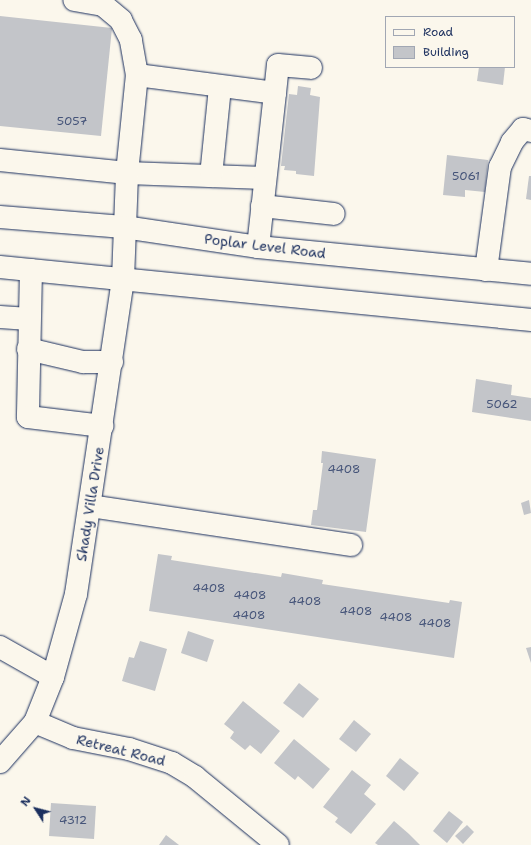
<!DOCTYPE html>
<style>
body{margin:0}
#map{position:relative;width:531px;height:845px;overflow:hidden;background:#fbf7ec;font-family:"Shantell Sans",sans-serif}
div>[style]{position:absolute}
.building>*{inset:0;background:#c3c5c9}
.roads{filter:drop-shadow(0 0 1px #1b2f5e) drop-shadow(0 0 1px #1b2f5e)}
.minor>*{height:22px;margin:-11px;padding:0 11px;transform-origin:11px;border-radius:11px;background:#fbf7ec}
.major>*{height:22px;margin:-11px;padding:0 11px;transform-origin:11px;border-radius:11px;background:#fbf7ec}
span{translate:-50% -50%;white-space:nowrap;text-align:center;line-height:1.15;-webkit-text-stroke:3px #fbf7ec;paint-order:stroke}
.number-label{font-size:12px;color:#455479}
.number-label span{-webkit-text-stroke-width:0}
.street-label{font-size:14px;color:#1b2f5e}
.legend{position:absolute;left:385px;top:16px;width:130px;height:52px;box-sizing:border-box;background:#fbf7ec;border:1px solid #a1a7b3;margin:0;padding:5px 7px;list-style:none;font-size:12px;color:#1b2f5e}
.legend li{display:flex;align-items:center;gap:8px;height:20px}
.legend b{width:20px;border:1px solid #a1a7b3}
.north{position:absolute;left:16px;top:789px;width:40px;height:40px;-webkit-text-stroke:3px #fbf7ec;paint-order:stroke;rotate:306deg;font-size:11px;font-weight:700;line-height:16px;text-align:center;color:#1b2f5e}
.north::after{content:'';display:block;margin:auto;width:14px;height:18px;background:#1b2f5e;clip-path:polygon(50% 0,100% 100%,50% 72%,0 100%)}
</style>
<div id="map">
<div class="building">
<i style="clip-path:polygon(0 16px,112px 28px,101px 136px,0 126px)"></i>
<i style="clip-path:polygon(479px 67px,505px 67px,503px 85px,477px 81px)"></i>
<i style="clip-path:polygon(298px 86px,311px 88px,310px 95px,320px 97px,314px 176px,296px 174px,296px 171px,284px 170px,285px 166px,281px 166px,289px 94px,297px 95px)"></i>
<i style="clip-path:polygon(447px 155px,488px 160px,485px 192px,465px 190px,465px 197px,443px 195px)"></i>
<i style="clip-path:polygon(529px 176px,531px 176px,531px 200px,526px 199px)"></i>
<i style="clip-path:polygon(476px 379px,512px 385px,511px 395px,531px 398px,531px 421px,472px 412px)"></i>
<i style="clip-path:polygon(322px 451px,376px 459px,366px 532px,311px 525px,313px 510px,317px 510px,323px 463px,321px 463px)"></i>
<i style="clip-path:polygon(529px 500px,531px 513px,524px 515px,521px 503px)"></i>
<i style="clip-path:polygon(158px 554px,172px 556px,171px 560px,281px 577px,282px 573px,323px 580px,322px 584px,449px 603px,450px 600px,462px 602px,454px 658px,149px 611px)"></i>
<i style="clip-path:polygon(188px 631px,214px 640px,207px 662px,181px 653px)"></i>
<i style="clip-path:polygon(140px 641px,167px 649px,155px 691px,122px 681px,129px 657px,134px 658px)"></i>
<i style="clip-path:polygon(531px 647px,531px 663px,526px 648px)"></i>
<i style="clip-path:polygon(299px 683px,319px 699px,303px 718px,283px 703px)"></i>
<i style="clip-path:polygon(243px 701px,280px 731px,261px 754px,250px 745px,245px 750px,230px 738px,234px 732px,224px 724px)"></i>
<i style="clip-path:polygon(354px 720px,371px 734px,356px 752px,339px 739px)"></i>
<i style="clip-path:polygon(294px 739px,330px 769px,313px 789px,298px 776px,295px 780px,274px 763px)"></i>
<i style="clip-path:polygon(400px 758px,419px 773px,404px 791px,386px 776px)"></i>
<i style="clip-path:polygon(352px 770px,371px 785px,364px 794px,376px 804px,351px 834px,335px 822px,338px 818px,323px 807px)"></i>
<i style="clip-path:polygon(51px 803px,96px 806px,94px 839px,49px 836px)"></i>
<i style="clip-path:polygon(449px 811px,463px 822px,447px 843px,433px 831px)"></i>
<i style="clip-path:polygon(394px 821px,409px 834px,420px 845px,378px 845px,375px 843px)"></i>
<i style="clip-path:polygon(467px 825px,474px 832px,463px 844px,455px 836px)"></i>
<i style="clip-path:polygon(166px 835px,179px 845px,159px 845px)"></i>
</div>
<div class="roads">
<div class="minor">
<i style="left:137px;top:75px;width:139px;rotate:7.4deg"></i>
<i style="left:275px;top:93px;width:28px;rotate:-84deg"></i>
<i style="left:278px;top:65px;width:33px;rotate:5deg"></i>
<i style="left:0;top:160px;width:128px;rotate:5.8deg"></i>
<i style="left:127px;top:173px;width:137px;rotate:2.1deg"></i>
<i style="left:211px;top:176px;width:89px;rotate:-84.2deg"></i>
<i style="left:262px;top:206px;width:72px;rotate:6.3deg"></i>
<i style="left:258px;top:247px;width:155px;rotate:-83.7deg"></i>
<i style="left:31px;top:270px;width:147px;rotate:91.2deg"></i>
<i style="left:28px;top:417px;width:75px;rotate:6.9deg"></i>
<i style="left:486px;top:270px;width:104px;rotate:-82.3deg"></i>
<i style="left:500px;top:167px;width:28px;rotate:-64deg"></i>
<i style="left:512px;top:142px;width:17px;rotate:-50deg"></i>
<i style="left:523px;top:129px;width:8px;rotate:14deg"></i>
<i style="left:0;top:317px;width:29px;rotate:4deg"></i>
<i style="left:28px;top:349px;width:57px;rotate:13.3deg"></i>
<i style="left:83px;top:362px;width:29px"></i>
<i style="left:90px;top:506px;width:264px;rotate:8.5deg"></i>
<i style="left:0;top:647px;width:61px;rotate:29.5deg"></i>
<i style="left:35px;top:722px;width:41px;rotate:22.8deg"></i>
<i style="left:73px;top:738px;width:57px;rotate:11.1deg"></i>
<i style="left:129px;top:749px;width:45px;rotate:18deg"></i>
<i style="left:172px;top:763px;width:27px;rotate:31deg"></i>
<i style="left:195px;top:777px;width:107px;rotate:39.3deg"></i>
<i style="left:0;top:762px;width:53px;rotate:-48.8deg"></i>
<i style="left:35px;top:722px;width:48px;rotate:-68.2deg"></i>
<i style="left:53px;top:677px;width:86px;rotate:-74.5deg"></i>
<i style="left:76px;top:594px;width:318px;rotate:-81.5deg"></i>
<i style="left:123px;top:279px;width:106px;rotate:-87.8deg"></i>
<i style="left:127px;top:173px;width:99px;rotate:-84.2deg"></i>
<i style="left:137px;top:75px;width:36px;rotate:-100deg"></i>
<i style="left:131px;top:40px;width:22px;rotate:-117deg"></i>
<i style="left:121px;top:20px;width:23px;rotate:-140deg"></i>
<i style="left:103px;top:5px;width:29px;rotate:-170deg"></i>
</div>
<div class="major">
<i style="left:0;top:217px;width:124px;rotate:4.6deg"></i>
<i style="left:124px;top:227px;width:135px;rotate:8.5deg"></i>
<i style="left:258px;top:247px;width:274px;rotate:5.6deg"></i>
<i style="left:0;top:267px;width:534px;rotate:5.7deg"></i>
</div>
</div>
<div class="number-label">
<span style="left:72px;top:122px">5057</span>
<span style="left:466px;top:177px">5061</span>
<span style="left:502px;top:405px">5062</span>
<span style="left:344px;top:470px">4408</span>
<span style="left:209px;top:589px">4408</span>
<span style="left:250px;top:596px">4408</span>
<span style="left:305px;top:602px">4408</span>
<span style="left:356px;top:612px">4408</span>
<span style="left:249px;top:616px">4408</span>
<span style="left:396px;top:618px">4408</span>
<span style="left:435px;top:624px">4408</span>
<span style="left:73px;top:821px">4312</span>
</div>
<div class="street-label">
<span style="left:265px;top:246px;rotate:7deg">Poplar Level Road</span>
<span style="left:90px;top:504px;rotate:-81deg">Shady Villa Drive</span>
<span style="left:121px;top:750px;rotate:14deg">Retreat Road</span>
</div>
<ul class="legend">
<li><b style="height:5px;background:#fbf7ec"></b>Road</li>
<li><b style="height:11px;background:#c3c5c9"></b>Building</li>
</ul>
<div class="north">N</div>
</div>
